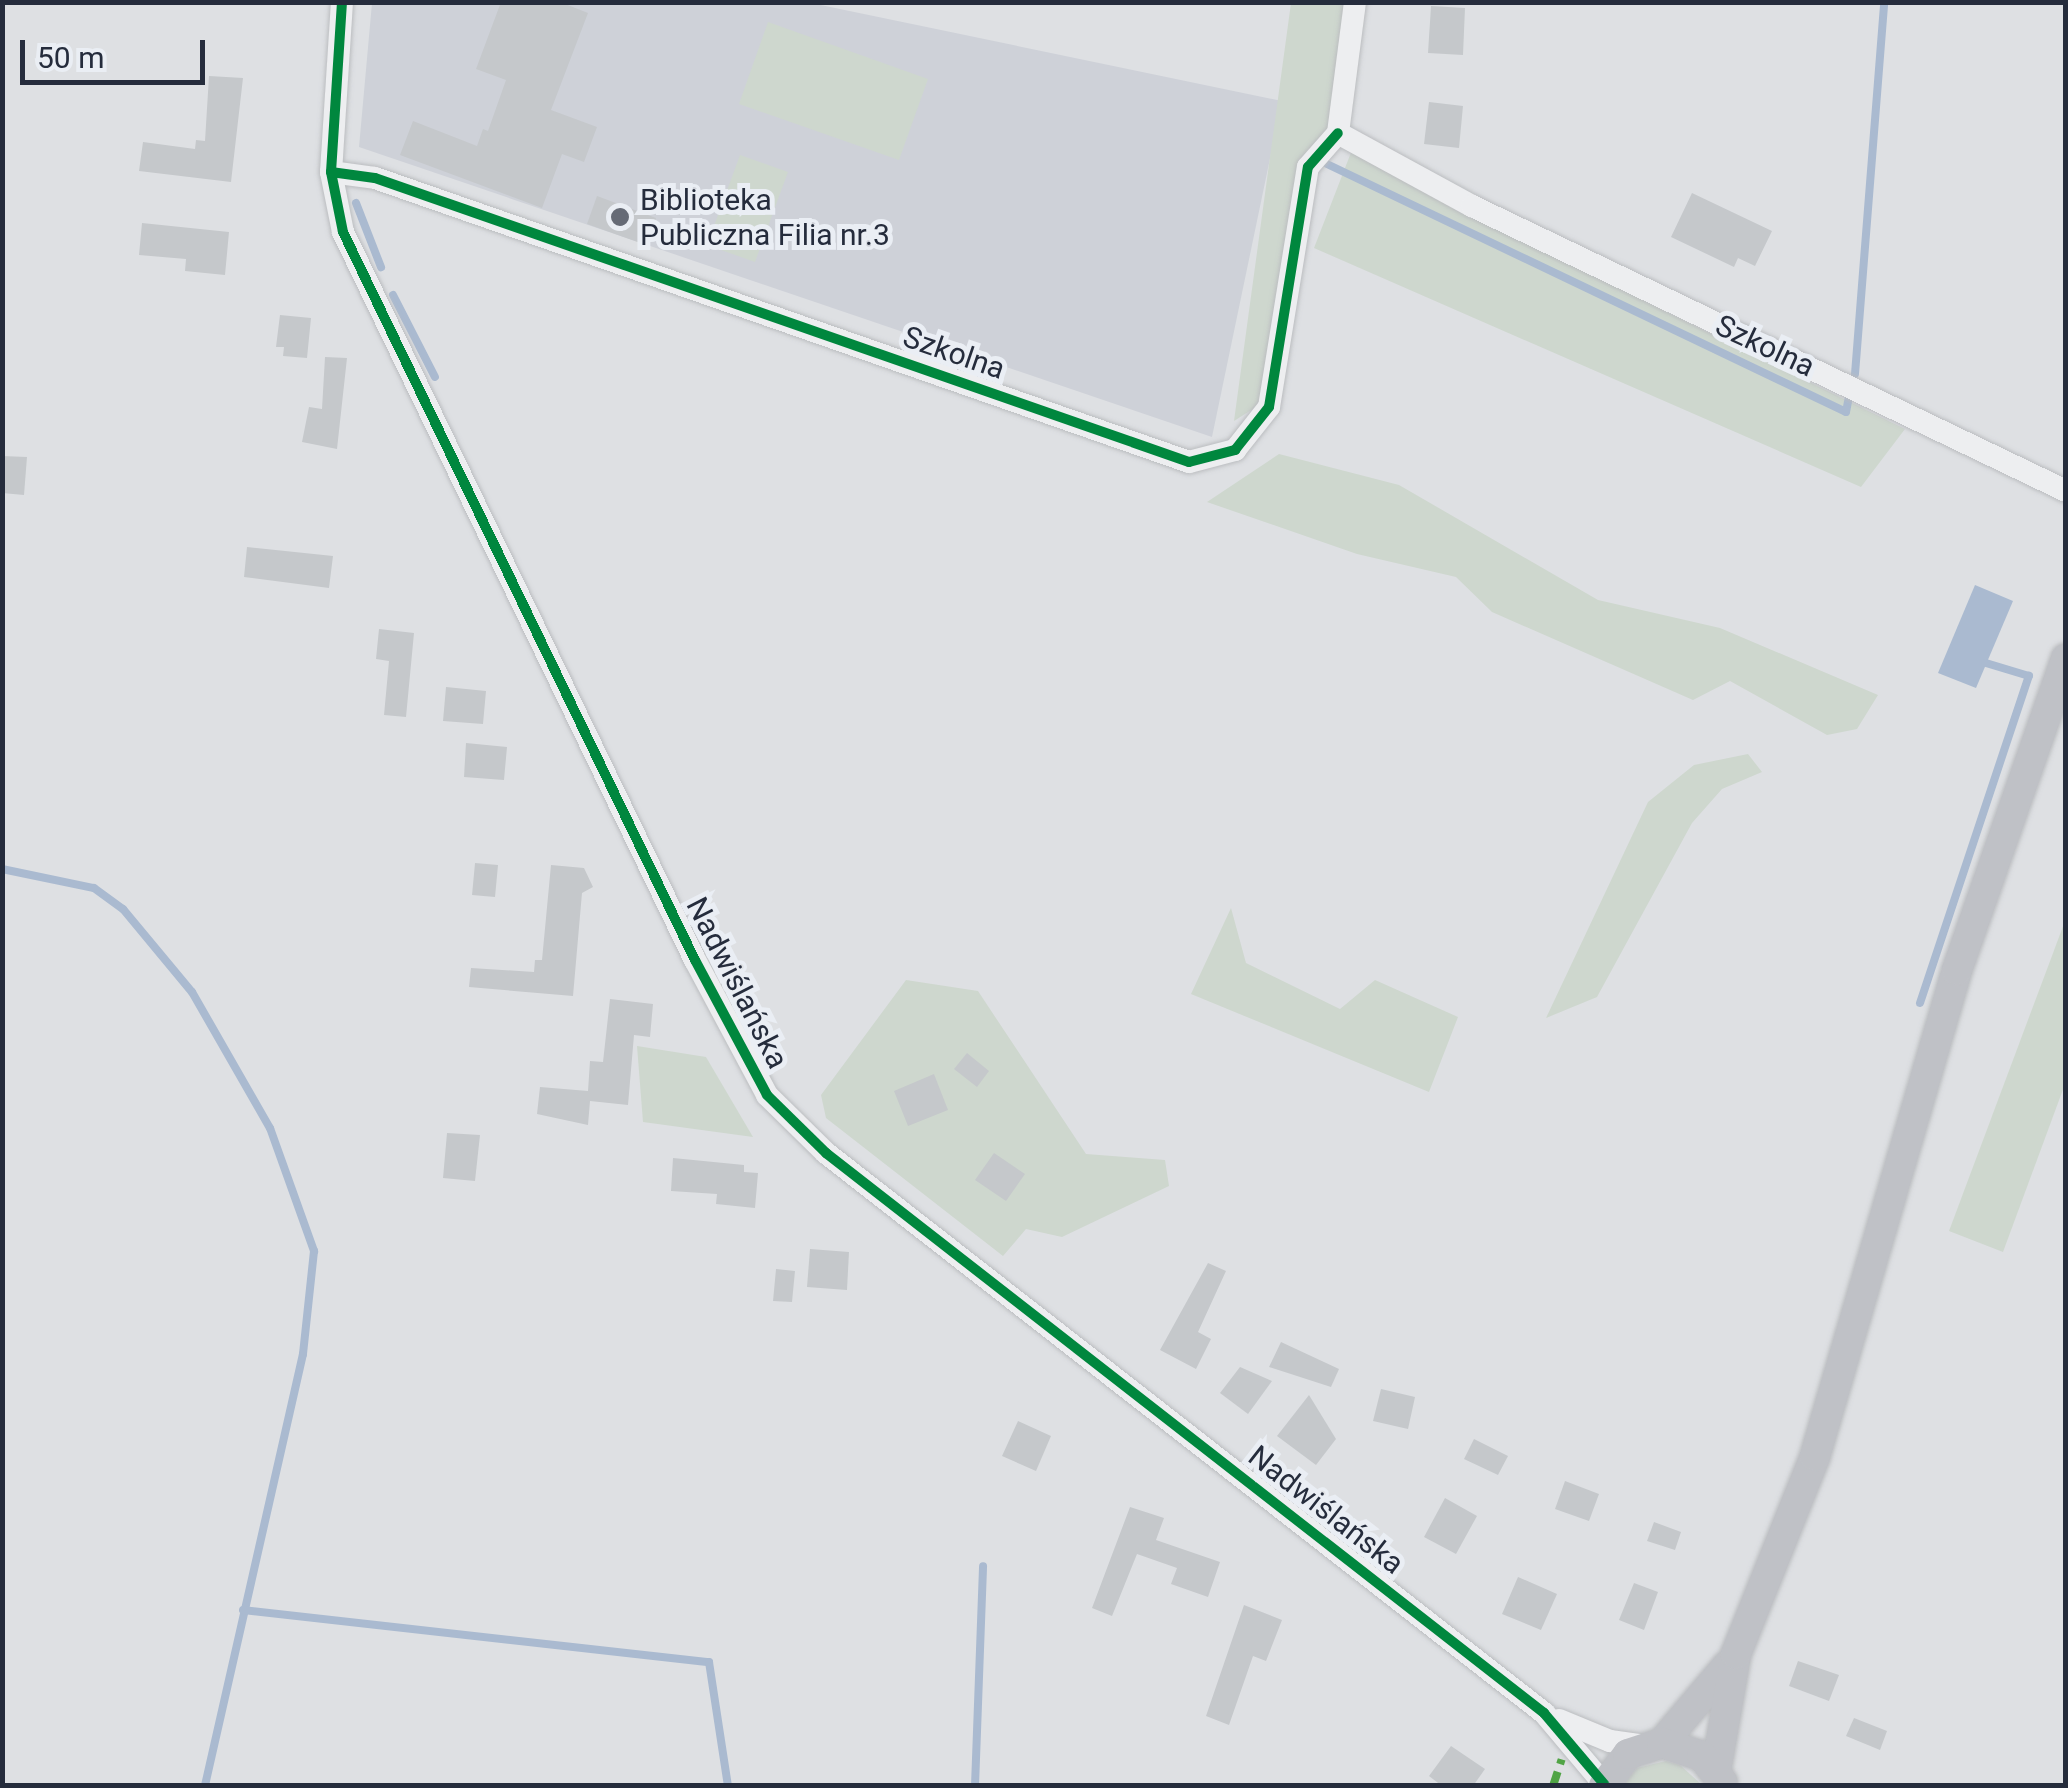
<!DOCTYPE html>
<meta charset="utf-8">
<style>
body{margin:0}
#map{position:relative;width:2068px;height:1788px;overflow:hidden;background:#dee0e3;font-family:Roboto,sans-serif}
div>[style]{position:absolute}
.built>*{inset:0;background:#ced1d8}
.green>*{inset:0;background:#ced7ce}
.water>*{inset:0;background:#aabad0}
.stream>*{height:8px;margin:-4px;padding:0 4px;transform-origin:4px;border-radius:4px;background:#aabad0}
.building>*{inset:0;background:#c5c8cb}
.roads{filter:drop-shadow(0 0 2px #bbbdc0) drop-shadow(0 0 2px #bbbdc0)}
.minor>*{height:22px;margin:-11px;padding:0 11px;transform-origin:11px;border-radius:11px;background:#edeef0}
.secondary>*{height:30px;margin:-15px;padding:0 15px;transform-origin:15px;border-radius:15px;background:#bfc1c6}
.quiet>*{height:8px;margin-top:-4px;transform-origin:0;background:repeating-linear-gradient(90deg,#50a445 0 15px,transparent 0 23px)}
.cycleway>*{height:10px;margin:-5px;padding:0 5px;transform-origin:5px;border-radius:5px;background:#00873e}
.dots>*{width:28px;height:28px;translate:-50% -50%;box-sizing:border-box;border:5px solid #eaeef4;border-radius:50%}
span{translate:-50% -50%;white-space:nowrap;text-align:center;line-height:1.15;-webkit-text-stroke:10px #eaeef4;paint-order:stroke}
.poi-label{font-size:30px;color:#252c3c}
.left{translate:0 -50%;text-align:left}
.street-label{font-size:30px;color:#252c3c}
.frame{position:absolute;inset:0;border:5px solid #252c3c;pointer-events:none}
.scale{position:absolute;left:20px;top:40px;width:185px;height:45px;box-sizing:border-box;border:5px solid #252c3c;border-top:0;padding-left:12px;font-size:30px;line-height:35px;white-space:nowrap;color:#252c3c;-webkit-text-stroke:8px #eaeef4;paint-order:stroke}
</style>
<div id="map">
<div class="built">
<i style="clip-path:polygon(372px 3px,811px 3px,1282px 101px,1212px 437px,359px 147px)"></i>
</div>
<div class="green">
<i style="clip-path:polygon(1291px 3px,1346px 3px,1331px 125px,1299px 160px,1259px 405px,1234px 421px)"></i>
<i style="clip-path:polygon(768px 22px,928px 79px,899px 160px,739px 104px)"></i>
<i style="clip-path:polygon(1352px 150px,1469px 215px,1905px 429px,1861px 487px,1314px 248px)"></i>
<i style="clip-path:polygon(740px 155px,788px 172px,755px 262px,707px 245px)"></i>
<i style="clip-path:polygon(1279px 454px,1399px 485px,1598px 600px,1720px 628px,1878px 695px,1857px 729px,1827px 735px,1730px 681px,1693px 700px,1492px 612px,1456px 577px,1357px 554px,1207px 502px)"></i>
<i style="clip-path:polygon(1748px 754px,1762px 772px,1722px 789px,1692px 823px,1597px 997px,1546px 1018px,1648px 802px,1694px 765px)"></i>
<i style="clip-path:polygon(1231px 908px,1246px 963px,1340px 1009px,1375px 980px,1458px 1017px,1429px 1092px,1191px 994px)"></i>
<i style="clip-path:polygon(2065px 921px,2065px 1084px,2003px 1252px,1949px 1231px)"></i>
<i style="clip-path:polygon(906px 980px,978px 991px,1086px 1154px,1165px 1160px,1169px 1186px,1062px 1237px,1026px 1229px,1003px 1256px,826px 1118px,821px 1095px)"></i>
<i style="clip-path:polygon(637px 1046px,706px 1057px,753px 1137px,643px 1122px)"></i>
<i style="clip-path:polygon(1666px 1761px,1680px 1765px,1702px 1785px,1622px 1786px,1637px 1768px)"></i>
</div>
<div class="water">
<i style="clip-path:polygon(1975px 585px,2013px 601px,1976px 688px,1938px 673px)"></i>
</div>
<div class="stream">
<i style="left:1327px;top:164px;width:575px;rotate:25.54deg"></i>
<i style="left:1846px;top:412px;width:15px;rotate:-79deg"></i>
<i style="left:356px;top:203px;width:69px;rotate:68.7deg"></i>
<i style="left:393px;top:295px;width:92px;rotate:62.9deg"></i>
<i style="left:1855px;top:374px;width:373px;rotate:-85.5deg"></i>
<i style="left:2px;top:869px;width:94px;rotate:11.7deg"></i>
<i style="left:94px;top:888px;width:36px;rotate:36deg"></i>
<i style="left:123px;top:909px;width:108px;rotate:50.3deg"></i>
<i style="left:192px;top:992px;width:157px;rotate:60.2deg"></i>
<i style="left:270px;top:1128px;width:131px;rotate:70.3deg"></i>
<i style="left:314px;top:1251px;width:104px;rotate:96.1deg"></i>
<i style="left:303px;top:1354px;width:443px;rotate:102.8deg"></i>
<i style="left:1920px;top:1003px;width:345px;rotate:-71.6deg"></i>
<i style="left:2029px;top:676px;width:45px;rotate:-163.2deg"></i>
<i style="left:243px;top:1610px;width:469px;rotate:6.4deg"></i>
<i style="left:709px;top:1662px;width:125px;rotate:81.3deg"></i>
<i style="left:975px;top:1786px;width:220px;rotate:-87.9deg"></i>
</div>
<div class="building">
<i style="clip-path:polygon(501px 2px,560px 2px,588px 13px,551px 110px,597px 127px,584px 162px,562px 154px,542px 208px,400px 155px,413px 121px,477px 146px,483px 129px,488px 131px,506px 80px,476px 69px)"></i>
<i style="clip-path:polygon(1431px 6px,1465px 8px,1463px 55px,1428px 53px)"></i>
<i style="clip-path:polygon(209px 76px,243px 78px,231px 182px,139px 171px,143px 142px,195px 149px,196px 140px,205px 141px)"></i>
<i style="clip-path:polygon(1429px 102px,1463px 106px,1459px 148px,1424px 144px)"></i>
<i style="clip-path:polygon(1692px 193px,1772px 231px,1755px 266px,1738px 258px,1734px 267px,1671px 237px)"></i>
<i style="clip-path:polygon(597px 196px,656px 218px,646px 245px,587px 224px)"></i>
<i style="clip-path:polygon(142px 223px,229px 232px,225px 275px,185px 271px,186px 259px,139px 255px)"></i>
<i style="clip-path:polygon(280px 315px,311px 318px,307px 358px,283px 356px,284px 347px,276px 347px)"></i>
<i style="clip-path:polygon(325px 357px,347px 358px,337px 449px,302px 442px,309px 407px,322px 409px)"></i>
<i style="clip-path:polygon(2px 456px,27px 457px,24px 495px,2px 493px)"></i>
<i style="clip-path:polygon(247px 547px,333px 556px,329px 588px,244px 577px)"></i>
<i style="clip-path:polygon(379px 629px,414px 633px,406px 717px,384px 715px,389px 661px,376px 659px)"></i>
<i style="clip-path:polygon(446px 687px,486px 691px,483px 724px,443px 721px)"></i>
<i style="clip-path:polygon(466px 743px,507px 747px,504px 780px,464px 777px)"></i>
<i style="clip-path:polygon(475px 863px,498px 865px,495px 897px,472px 895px)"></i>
<i style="clip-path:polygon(551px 865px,584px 868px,593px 887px,582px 893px,573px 996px,469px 987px,471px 968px,534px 972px,535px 960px,542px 960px)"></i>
<i style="clip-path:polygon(610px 999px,653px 1004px,650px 1037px,634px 1035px,628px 1105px,590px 1101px,588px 1125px,537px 1114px,540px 1087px,588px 1091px,590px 1061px,603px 1062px)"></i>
<i style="clip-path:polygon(967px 1053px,989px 1071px,977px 1087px,954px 1069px)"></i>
<i style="clip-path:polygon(934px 1074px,948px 1110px,908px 1126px,894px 1091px)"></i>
<i style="clip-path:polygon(447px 1133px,480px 1135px,475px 1181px,443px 1178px)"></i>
<i style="clip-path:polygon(994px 1153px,1025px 1174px,1006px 1201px,975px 1180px)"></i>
<i style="clip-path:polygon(673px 1158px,744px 1165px,744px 1172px,758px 1173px,755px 1208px,716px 1204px,717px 1194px,671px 1191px)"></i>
<i style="clip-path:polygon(810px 1249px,849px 1252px,847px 1290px,807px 1287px)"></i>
<i style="clip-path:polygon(1208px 1263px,1226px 1271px,1198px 1332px,1211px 1339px,1196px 1369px,1160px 1350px)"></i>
<i style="clip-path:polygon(776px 1269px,795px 1271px,792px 1302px,773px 1301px)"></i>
<i style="clip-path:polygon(1281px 1342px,1339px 1369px,1331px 1387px,1269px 1367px)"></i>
<i style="clip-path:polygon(1240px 1367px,1272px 1381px,1248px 1414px,1220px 1393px)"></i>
<i style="clip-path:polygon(1381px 1389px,1415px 1397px,1408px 1429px,1373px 1421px)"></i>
<i style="clip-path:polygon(1309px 1395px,1336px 1439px,1316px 1465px,1277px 1436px)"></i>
<i style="clip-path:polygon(1018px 1421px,1051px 1436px,1036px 1471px,1002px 1456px)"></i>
<i style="clip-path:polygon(1474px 1439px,1508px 1456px,1498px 1475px,1464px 1459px)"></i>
<i style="clip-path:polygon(1565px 1481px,1599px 1494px,1589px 1521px,1555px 1509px)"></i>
<i style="clip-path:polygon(1445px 1498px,1477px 1516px,1456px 1554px,1424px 1537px)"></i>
<i style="clip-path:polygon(1130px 1507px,1164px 1518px,1156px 1540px,1220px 1562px,1208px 1597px,1171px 1584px,1177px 1568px,1137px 1554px,1112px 1616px,1092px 1608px)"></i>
<i style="clip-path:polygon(1654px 1522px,1681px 1532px,1675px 1550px,1647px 1541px)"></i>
<i style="clip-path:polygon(1518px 1577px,1557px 1594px,1541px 1630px,1502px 1614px)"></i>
<i style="clip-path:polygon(1634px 1583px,1658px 1592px,1644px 1630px,1619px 1620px)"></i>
<i style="clip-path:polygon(1244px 1605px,1282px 1620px,1266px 1661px,1253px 1656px,1229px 1725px,1206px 1716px)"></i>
<i style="clip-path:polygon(1798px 1661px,1839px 1675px,1829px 1701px,1789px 1686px)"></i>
<i style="clip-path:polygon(1854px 1718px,1887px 1731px,1880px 1750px,1846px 1736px)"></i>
<i style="clip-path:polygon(1451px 1746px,1485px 1769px,1473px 1786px,1442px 1786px,1429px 1776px)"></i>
</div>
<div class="roads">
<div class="minor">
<i style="left:342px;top:2px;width:170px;rotate:93.7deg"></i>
<i style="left:331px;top:172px;width:61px;rotate:78.7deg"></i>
<i style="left:343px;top:232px;width:809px;rotate:64.2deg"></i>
<i style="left:695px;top:960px;width:153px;rotate:61.9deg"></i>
<i style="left:767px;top:1095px;width:83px;rotate:44.5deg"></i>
<i style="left:826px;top:1153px;width:911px;rotate:37.95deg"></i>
<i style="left:1544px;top:1713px;width:93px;rotate:49.8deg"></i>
<i style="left:1338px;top:133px;width:153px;rotate:28.6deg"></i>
<i style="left:1472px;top:206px;width:659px;rotate:25.63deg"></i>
<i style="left:1338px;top:133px;width:132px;rotate:-82.6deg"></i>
<i style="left:331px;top:172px;width:44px;rotate:7.8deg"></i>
<i style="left:375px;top:178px;width:862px;rotate:19.23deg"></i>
<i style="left:1189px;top:462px;width:48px;rotate:-14.6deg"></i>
<i style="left:1235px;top:450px;width:55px;rotate:-51.7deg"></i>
<i style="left:1269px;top:407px;width:243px;rotate:-80.8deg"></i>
<i style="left:1308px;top:167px;width:45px;rotate:-48.6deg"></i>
<i style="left:1559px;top:1720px;width:55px;rotate:22.4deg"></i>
<i style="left:1610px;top:1741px;width:36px;rotate:8deg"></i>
</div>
<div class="secondary">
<i style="left:1662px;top:1743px;width:102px;rotate:-49.8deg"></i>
<i style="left:1716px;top:1770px;width:118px;rotate:-80.2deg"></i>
<i style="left:1736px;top:1654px;width:213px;rotate:-68.2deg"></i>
<i style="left:1815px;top:1456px;width:506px;rotate:-73.71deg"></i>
<i style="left:1957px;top:970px;width:330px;rotate:-70.7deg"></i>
<i style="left:1604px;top:1786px;width:40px;rotate:-53deg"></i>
<i style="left:1628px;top:1754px;width:36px;rotate:-18deg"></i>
<i style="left:1662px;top:1743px;width:42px;rotate:18deg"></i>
<i style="left:1702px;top:1756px;width:33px;rotate:52deg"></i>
</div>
</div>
<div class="quiet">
<i style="left:1553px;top:1786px;width:28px;rotate:-72deg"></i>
</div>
<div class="cycleway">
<i style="left:342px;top:2px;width:170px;rotate:93.7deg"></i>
<i style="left:331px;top:172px;width:61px;rotate:78.7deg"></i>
<i style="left:343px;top:232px;width:809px;rotate:64.2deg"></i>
<i style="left:695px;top:960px;width:153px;rotate:61.9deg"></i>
<i style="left:767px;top:1095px;width:83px;rotate:44.5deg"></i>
<i style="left:826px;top:1153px;width:911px;rotate:37.95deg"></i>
<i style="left:1544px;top:1713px;width:93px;rotate:49.8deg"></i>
<i style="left:331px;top:172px;width:44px;rotate:7.8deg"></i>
<i style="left:375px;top:178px;width:862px;rotate:19.23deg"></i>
<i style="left:1189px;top:462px;width:48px;rotate:-14.6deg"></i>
<i style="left:1235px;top:450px;width:55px;rotate:-51.7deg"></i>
<i style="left:1269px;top:407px;width:243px;rotate:-80.8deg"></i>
<i style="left:1308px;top:167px;width:45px;rotate:-48.6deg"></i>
</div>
<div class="dots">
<i style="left:620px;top:217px;background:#666b76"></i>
</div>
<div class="poi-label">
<span class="left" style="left:640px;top:217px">Biblioteka<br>Publiczna Filia nr.3</span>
</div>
<div class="street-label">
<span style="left:1765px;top:346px;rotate:25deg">Szkolna</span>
<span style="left:954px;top:353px;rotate:19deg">Szkolna</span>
<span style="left:737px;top:983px;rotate:63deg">Nadwiślańska</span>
<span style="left:1326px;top:1510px;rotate:38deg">Nadwiślańska</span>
</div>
<div class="frame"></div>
<div class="scale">50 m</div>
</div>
